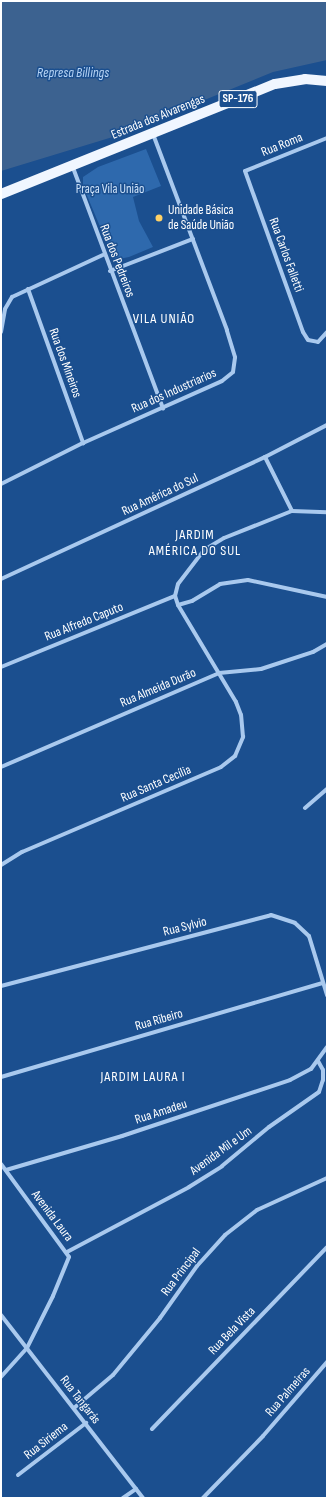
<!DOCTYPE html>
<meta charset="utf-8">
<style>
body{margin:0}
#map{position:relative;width:328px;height:1499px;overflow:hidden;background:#1b4f8f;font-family:"Sofia Sans Condensed",sans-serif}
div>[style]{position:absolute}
.green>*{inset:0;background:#2e69ad}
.water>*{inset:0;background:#3c6290}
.minor>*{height:4px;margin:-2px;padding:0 2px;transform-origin:2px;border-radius:2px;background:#a9c9ee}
.primary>*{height:10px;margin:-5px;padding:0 5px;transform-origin:5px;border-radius:5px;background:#f0f6ff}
.dots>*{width:11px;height:11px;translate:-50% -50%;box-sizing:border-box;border:2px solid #1b4f8f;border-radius:50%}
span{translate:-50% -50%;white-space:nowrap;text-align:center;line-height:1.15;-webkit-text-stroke:3px #1b4f8f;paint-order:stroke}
.shield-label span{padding:1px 3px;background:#1b4f8f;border:1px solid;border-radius:3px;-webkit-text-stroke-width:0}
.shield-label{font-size:12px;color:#fff;font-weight:700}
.street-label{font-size:13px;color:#fff}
.park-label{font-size:13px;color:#cfe3fa}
.poi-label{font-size:13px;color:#fff}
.left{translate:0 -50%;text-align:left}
.water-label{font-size:14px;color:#b5d3f5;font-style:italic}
.neighbourhood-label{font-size:14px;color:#fff;letter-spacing:1px}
.frame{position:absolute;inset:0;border:2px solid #fff;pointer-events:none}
</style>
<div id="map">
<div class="green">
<i style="clip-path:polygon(146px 149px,161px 186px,133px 197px,139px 221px,153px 247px,129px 257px,114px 260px,83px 186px,83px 177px,98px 167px)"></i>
</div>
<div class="water">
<i style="clip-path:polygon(1px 1px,327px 1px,327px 60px,273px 72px,116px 136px,1px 171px)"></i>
</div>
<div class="minor">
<i style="left:327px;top:138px;width:88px;rotate:158.1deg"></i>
<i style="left:245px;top:171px;width:171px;rotate:70.2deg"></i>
<i style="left:303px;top:332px;width:9px;rotate:58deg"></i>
<i style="left:308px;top:340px;width:10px;rotate:11deg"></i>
<i style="left:318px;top:342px;width:13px;rotate:-48deg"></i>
<i style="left:72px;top:165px;width:260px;rotate:69.5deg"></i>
<i style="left:110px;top:271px;width:89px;rotate:-21.1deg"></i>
<i style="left:28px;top:289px;width:164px;rotate:70.3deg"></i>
<i style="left:1px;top:332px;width:23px;rotate:-80deg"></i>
<i style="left:5px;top:309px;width:14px;rotate:-60deg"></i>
<i style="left:12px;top:297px;width:100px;rotate:-24.8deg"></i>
<i style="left:265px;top:457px;width:60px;rotate:63.4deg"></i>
<i style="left:1px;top:484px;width:92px;rotate:-26.6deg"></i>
<i style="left:83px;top:443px;width:152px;rotate:-24deg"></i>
<i style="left:222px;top:381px;width:14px;rotate:-39deg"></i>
<i style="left:233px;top:372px;width:15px;rotate:-82deg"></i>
<i style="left:235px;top:357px;width:28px;rotate:-107deg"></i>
<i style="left:227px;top:330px;width:210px;rotate:-110.7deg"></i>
<i style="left:1px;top:579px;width:291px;rotate:-24.8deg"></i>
<i style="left:265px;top:457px;width:70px;rotate:-27.3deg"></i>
<i style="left:178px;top:605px;width:15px;rotate:-16deg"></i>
<i style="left:192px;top:601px;width:33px;rotate:-31deg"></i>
<i style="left:220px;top:584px;width:28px;rotate:-8deg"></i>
<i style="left:248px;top:580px;width:81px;rotate:12.1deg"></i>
<i style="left:1px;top:667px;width:188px;rotate:-22.2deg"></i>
<i style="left:1px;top:767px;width:237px;rotate:-23.3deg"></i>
<i style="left:219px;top:673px;width:42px;rotate:-5.4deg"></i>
<i style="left:261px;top:669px;width:55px;rotate:-18.1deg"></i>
<i style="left:313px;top:652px;width:16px;rotate:-30deg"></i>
<i style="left:305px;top:808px;width:29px;rotate:-41deg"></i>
<i style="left:1px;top:865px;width:25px;rotate:-32deg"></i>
<i style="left:22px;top:852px;width:216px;rotate:-23.1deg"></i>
<i style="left:221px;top:767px;width:18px;rotate:-38deg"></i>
<i style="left:235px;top:756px;width:21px;rotate:-67deg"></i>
<i style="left:243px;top:737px;width:22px;rotate:-95deg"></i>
<i style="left:241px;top:715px;width:14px;rotate:-111deg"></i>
<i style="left:236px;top:702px;width:113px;rotate:-120.9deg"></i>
<i style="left:178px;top:605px;width:9px;rotate:-108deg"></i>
<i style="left:175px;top:596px;width:12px;rotate:-76deg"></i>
<i style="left:178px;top:584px;width:43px;rotate:-52.6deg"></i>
<i style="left:204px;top:550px;width:23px;rotate:-31deg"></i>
<i style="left:224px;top:538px;width:73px;rotate:-21.7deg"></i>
<i style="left:292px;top:511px;width:35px;rotate:2deg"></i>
<i style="left:1px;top:986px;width:279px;rotate:-14.7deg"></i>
<i style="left:271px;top:915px;width:25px;rotate:18deg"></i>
<i style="left:295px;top:923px;width:19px;rotate:43deg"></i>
<i style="left:309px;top:936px;width:62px;rotate:73deg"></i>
<i style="left:1px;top:1077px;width:335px;rotate:-16.3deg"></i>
<i style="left:1px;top:1164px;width:115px;rotate:53.8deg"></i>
<i style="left:69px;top:1257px;width:42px;rotate:112.3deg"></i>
<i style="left:53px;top:1296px;width:58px;rotate:116.6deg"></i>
<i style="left:27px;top:1348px;width:39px;rotate:132deg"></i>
<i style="left:6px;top:1170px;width:121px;rotate:-16.3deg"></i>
<i style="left:122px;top:1136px;width:177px;rotate:-18.4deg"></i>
<i style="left:290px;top:1080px;width:24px;rotate:-28deg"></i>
<i style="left:311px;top:1069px;width:27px;rotate:-54deg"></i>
<i style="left:67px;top:1252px;width:138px;rotate:-28deg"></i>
<i style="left:189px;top:1187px;width:39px;rotate:-32deg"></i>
<i style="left:222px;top:1166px;width:61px;rotate:-39.7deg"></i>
<i style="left:269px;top:1127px;width:61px;rotate:-35deg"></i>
<i style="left:319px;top:1092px;width:13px;rotate:-72deg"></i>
<i style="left:323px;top:1080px;width:10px;rotate:-90deg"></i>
<i style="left:323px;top:1070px;width:10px;rotate:-119deg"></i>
<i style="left:1px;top:1315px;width:232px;rotate:52.2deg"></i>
<i style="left:74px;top:1408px;width:51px;rotate:-40.2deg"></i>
<i style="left:113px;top:1375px;width:74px;rotate:-50.5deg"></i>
<i style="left:160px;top:1318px;width:64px;rotate:-54.6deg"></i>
<i style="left:197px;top:1266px;width:42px;rotate:-47.9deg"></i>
<i style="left:225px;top:1235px;width:41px;rotate:-38deg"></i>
<i style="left:257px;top:1210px;width:77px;rotate:-24.6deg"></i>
<i style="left:152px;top:1429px;width:252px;rotate:-46.1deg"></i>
<i style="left:18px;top:1475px;width:86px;rotate:-37.4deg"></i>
<i style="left:123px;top:1498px;width:16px;rotate:-35deg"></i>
<i style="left:203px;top:1498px;width:86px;rotate:-45.9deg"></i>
<i style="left:263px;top:1436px;width:98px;rotate:-49.1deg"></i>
</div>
<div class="primary">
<i style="left:1px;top:194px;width:295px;rotate:-21.9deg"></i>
<i style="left:275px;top:84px;width:30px;rotate:-9deg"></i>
<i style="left:305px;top:79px;width:22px;rotate:5deg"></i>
</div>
<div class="dots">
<i style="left:159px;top:218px;background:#ffd166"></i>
</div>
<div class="shield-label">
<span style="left:238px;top:99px">SP-176</span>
</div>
<div class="street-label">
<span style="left:158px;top:117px;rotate:-22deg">Estrada dos Alvarengas</span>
<span style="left:282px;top:145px;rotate:-22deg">Rua Roma</span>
<span style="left:286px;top:255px;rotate:70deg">Rua Carlos Falletti</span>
<span style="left:117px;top:261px;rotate:69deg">Rua dos Pedreiros</span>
<span style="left:65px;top:363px;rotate:70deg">Rua dos Mineiros</span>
<span style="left:174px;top:391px;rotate:-24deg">Rua dos Industriarios</span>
<span style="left:160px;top:495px;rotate:-25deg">Rua América do Sul</span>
<span style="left:84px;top:622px;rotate:-22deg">Rua Alfredo Caputo</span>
<span style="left:158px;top:688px;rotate:-23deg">Rua Almeida Durão</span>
<span style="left:156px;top:784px;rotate:-23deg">Rua Santa Cecília</span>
<span style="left:185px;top:927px;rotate:-14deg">Rua Sylvio</span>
<span style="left:159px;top:1020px;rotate:-16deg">Rua Ribeiro</span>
<span style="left:161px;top:1112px;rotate:-18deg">Rua Amadeu</span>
<span style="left:221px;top:1151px;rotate:-36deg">Avenida Mil e Um</span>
<span style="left:52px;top:1216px;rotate:53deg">Avenida Laura</span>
<span style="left:181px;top:1272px;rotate:-53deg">Rua Principal</span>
<span style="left:232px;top:1331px;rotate:-46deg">Rua Bela Vista</span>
<span style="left:288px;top:1392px;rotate:-49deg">Rua Palmeiras</span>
<span style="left:80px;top:1400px;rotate:52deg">Rua Tangarás</span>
<span style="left:46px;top:1441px;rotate:-38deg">Rua Siriema</span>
</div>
<div class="park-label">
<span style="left:110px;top:189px">Praça Vila União</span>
</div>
<div class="poi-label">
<span class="left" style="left:168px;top:218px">Unidade Básica<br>de Saúde União</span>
</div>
<div class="water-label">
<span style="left:73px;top:73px">Represa Billings</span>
</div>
<div class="neighbourhood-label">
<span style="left:164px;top:319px">VILA UNIÃO</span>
<span style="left:195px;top:543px">JARDIM<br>AMÉRICA DO SUL</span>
<span style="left:143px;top:1077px">JARDIM LAURA I</span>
</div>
<div class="frame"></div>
</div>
